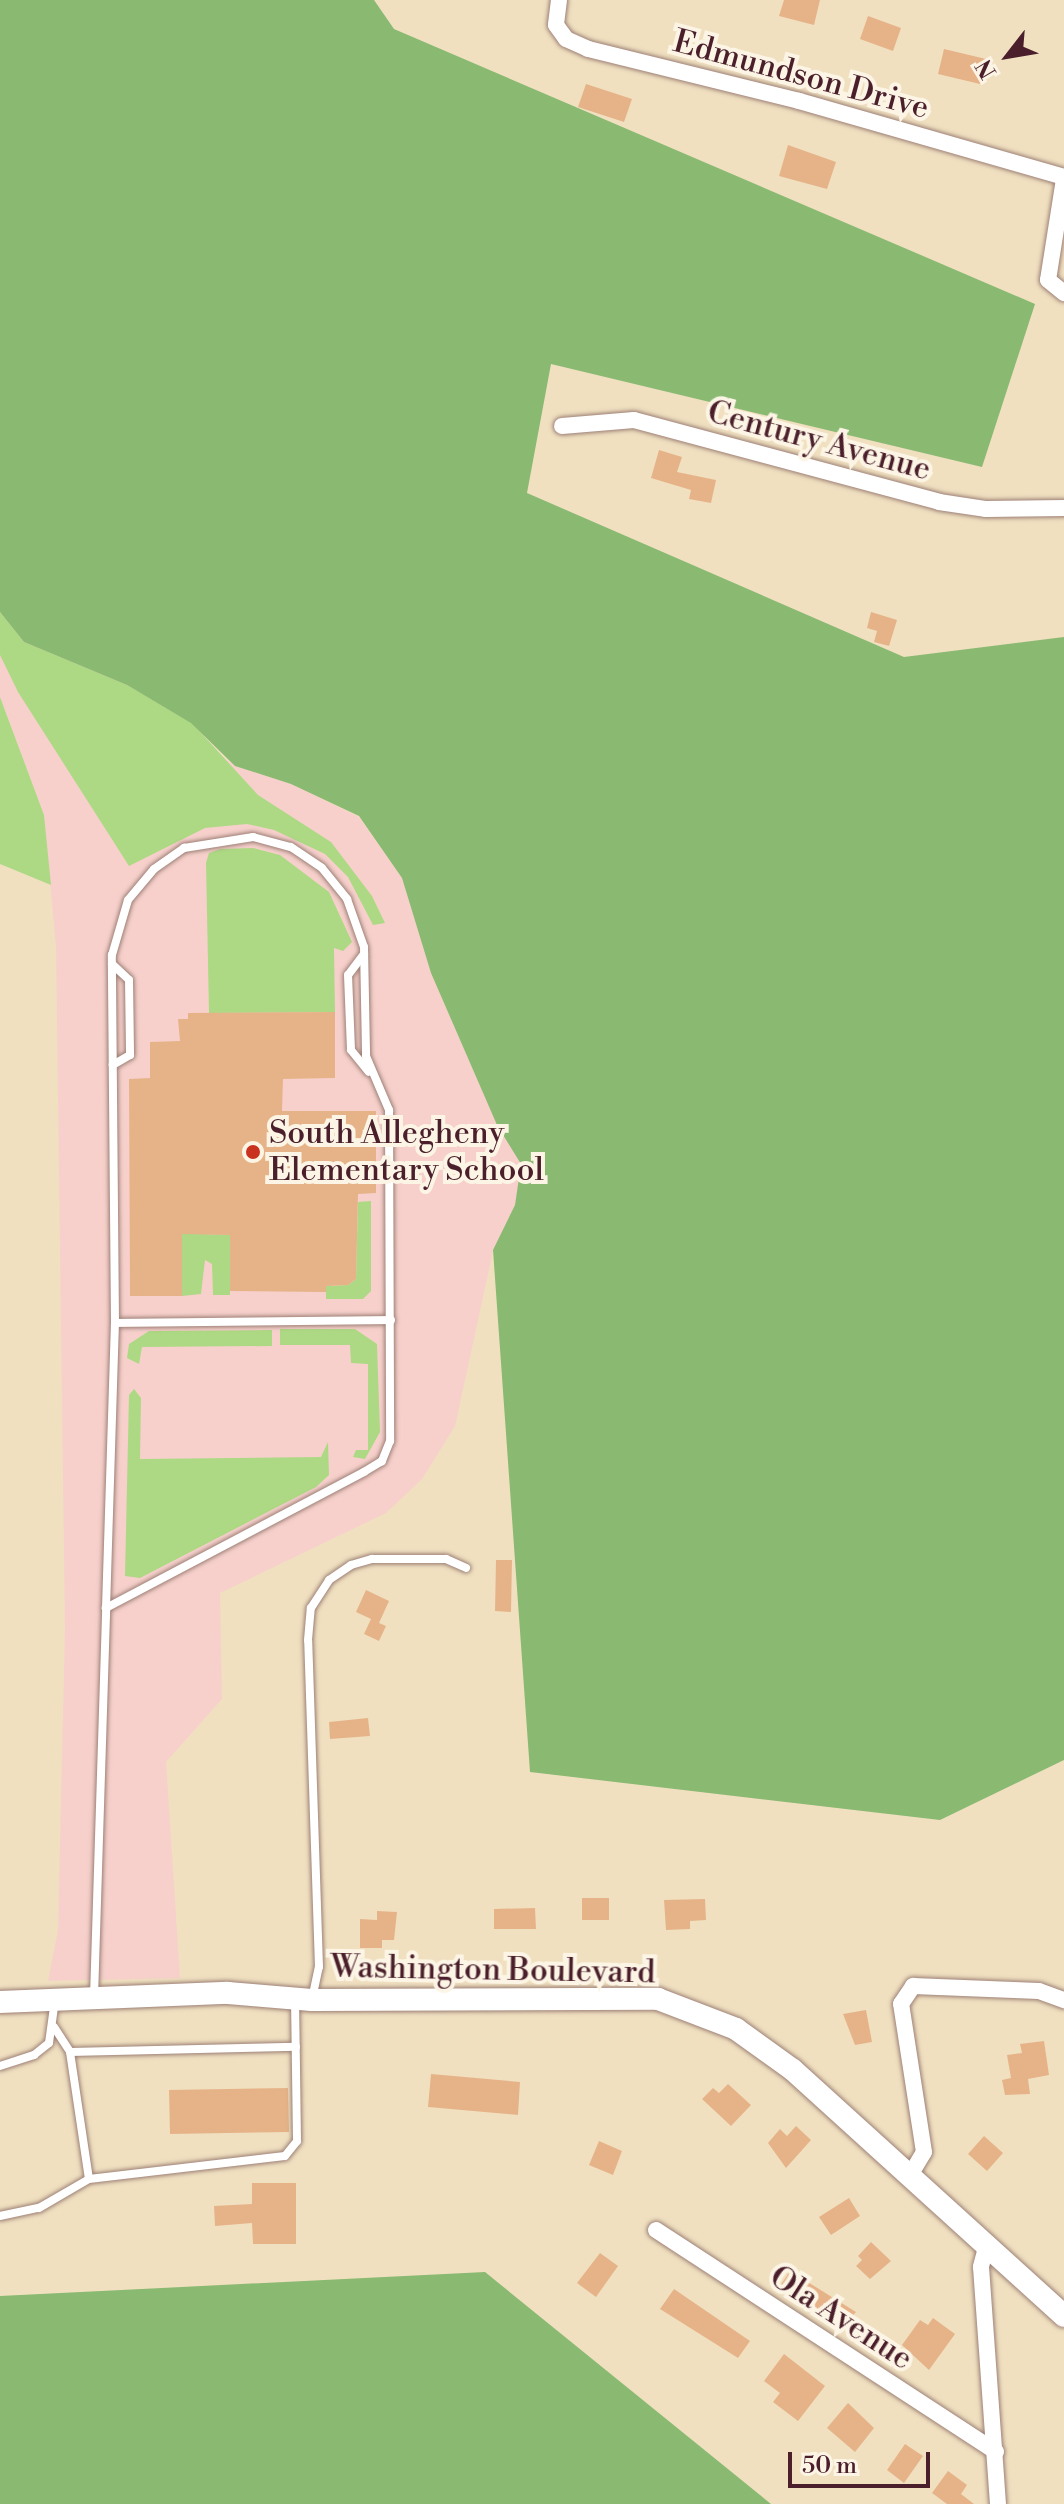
<!DOCTYPE html>
<style>
body{margin:0}
#map{position:relative;width:1064px;height:2504px;overflow:hidden;background:#f0e0c0;font-family:"Libre Bodoni",serif}
div>[style]{position:absolute}
.built>*{inset:0;background:#f7d0cc}
.green>*{inset:0;background:#add984}
.forest>*{inset:0;background:#8ab972}
.building>*{inset:0;background:#e6b388}
.roads{filter:drop-shadow(0 0 2px #9d8076) drop-shadow(0 0 2px #9d8076)}
.lane>*{height:8px;margin:-4px;padding:0 4px;transform-origin:4px;border-radius:4px;background:#fff}
.street>*{height:16px;margin:-8px;padding:0 8px;transform-origin:8px;border-radius:8px;background:#fff}
.secondary>*{height:22px;margin:-11px;padding:0 11px;transform-origin:11px;border-radius:11px;background:#fff}
.dots>*{width:22px;height:22px;translate:-50% -50%;box-sizing:border-box;border:4px solid #fcf5e5;border-radius:50%}
span{translate:-50% -50%;white-space:nowrap;text-align:center;line-height:1.15;-webkit-text-stroke:8px #fcf5e5;paint-order:stroke}
.street-label{font-size:32px;color:#4a1f2b}
.poi-label{font-size:32px;color:#4a1f2b}
.left{translate:0 -50%;text-align:left}
.north{position:absolute;left:968px;top:16px;width:80px;height:80px;-webkit-text-stroke:6px #fcf5e5;paint-order:stroke;rotate:239deg;font-size:22px;font-weight:700;line-height:32px;text-align:center;color:#4a1f2b}
.north::after{content:'';display:block;margin:auto;width:28px;height:36px;background:#4a1f2b;clip-path:polygon(50% 0,100% 100%,50% 72%,0 100%)}
.scale{position:absolute;left:788px;top:2452px;width:142px;height:36px;box-sizing:border-box;border:4px solid #4a1f2b;border-top:0;padding-left:10px;font-size:24px;line-height:28px;white-space:nowrap;color:#4a1f2b;-webkit-text-stroke:6px #fcf5e5;paint-order:stroke}
</style>
<div id="map">
<div class="built">
<i style="clip-path:polygon(0 612px,24px 642px,127px 685px,235px 766px,291px 784px,359px 817px,402px 878px,431px 973px,497px 1125px,522px 1164px,515px 1205px,493px 1251px,455px 1426px,422px 1479px,386px 1513px,220px 1593px,222px 1699px,166px 1762px,180px 1978px,48px 1981px,58px 1930px,65px 1629px,56px 947px,44px 815px,0 697px)"></i>
</div>
<div class="green">
<i style="clip-path:polygon(0 612px,24px 642px,127px 685px,192px 723px,258px 795px,331px 842px,372px 896px,385px 923px,373px 925px,348px 877px,325px 854px,274px 830px,247px 824px,205px 828px,129px 866px,18px 692px,0 655px)"></i>
<i style="clip-path:polygon(0 697px,44px 815px,51px 885px,0 864px)"></i>
<i style="clip-path:polygon(220px 849px,253px 848px,280px 855px,329px 892px,352px 942px,343px 951px,334px 948px,335px 1012px,209px 1013px,206px 863px,209px 853px)"></i>
<i style="clip-path:polygon(371px 1201px,371px 1291px,363px 1299px,326px 1299px,326px 1286px,348px 1285px,356px 1279px,358px 1202px)"></i>
<i style="clip-path:polygon(200px 1221px,201px 1234px,230px 1235px,230px 1295px,213px 1295px,212px 1264px,205px 1260px,201px 1294px,182px 1296px,182px 1222px)"></i>
<i style="clip-path:polygon(280px 1329px,355px 1329px,377px 1344px,380px 1432px,365px 1459px,353px 1457px,356px 1450px,368px 1450px,368px 1364px,351px 1363px,350px 1345px,280px 1345px)"></i>
<i style="clip-path:polygon(272px 1330px,272px 1346px,142px 1347px,139px 1364px,127px 1358px,129px 1344px,149px 1331px)"></i>
<i style="clip-path:polygon(134px 1389px,141px 1398px,140px 1459px,321px 1457px,328px 1442px,329px 1475px,316px 1487px,140px 1578px,125px 1576px,129px 1395px)"></i>
</div>
<div class="forest">
<i style="clip-path:polygon(0 0,374px 0,394px 29px,1035px 304px,982px 467px,551px 364px,527px 493px,904px 657px,1064px 637px,1064px 1760px,940px 1820px,530px 1772px,493px 1250px,515px 1205px,521px 1164px,497px 1125px,431px 973px,402px 878px,359px 816px,291px 784px,235px 766px,191px 723px,127px 685px,24px 642px,0 612px)"></i>
<i style="clip-path:polygon(485px 2272px,771px 2504px,0 2504px,0 2296px)"></i>
</div>
<div class="building">
<i style="clip-path:polygon(784px 0,820px 0,814px 25px,779px 16px)"></i>
<i style="clip-path:polygon(868px 16px,901px 28px,893px 51px,860px 39px)"></i>
<i style="clip-path:polygon(944px 49px,986px 59px,980px 84px,938px 74px)"></i>
<i style="clip-path:polygon(586px 84px,632px 99px,624px 122px,578px 107px)"></i>
<i style="clip-path:polygon(788px 145px,836px 162px,827px 189px,779px 176px)"></i>
<i style="clip-path:polygon(659px 450px,682px 457px,677px 472px,716px 480px,711px 503px,689px 499px,691px 490px,651px 478px)"></i>
<i style="clip-path:polygon(871px 612px,897px 620px,889px 646px,874px 642px,877px 631px,867px 628px)"></i>
<i style="clip-path:polygon(335px 1012px,335px 1078px,283px 1079px,282px 1111px,376px 1111px,376px 1193px,358px 1194px,356px 1279px,348px 1285px,326px 1286px,326px 1292px,230px 1291px,230px 1235px,182px 1234px,182px 1296px,130px 1296px,129px 1079px,150px 1078px,150px 1042px,180px 1041px,178px 1019px,188px 1019px,188px 1013px)"></i>
<i style="clip-path:polygon(496px 1560px,512px 1560px,511px 1612px,495px 1611px)"></i>
<i style="clip-path:polygon(366px 1590px,389px 1601px,379px 1623px,386px 1626px,379px 1641px,364px 1634px,371px 1619px,356px 1612px)"></i>
<i style="clip-path:polygon(368px 1718px,370px 1736px,330px 1739px,329px 1722px)"></i>
<i style="clip-path:polygon(582px 1898px,609px 1898px,609px 1920px,582px 1920px)"></i>
<i style="clip-path:polygon(705px 1899px,706px 1920px,690px 1921px,690px 1929px,666px 1930px,664px 1900px)"></i>
<i style="clip-path:polygon(535px 1908px,536px 1929px,494px 1929px,494px 1909px)"></i>
<i style="clip-path:polygon(377px 1911px,397px 1912px,394px 1940px,382px 1940px,382px 1948px,360px 1948px,360px 1919px,377px 1920px)"></i>
<i style="clip-path:polygon(866px 2010px,872px 2042px,855px 2045px,843px 2014px)"></i>
<i style="clip-path:polygon(1044px 2041px,1049px 2075px,1028px 2079px,1030px 2094px,1005px 2095px,1002px 2080px,1011px 2078px,1007px 2055px,1022px 2053px,1020px 2044px)"></i>
<i style="clip-path:polygon(431px 2074px,520px 2082px,518px 2115px,428px 2107px)"></i>
<i style="clip-path:polygon(728px 2084px,751px 2105px,731px 2126px,702px 2099px,713px 2088px,719px 2093px)"></i>
<i style="clip-path:polygon(288px 2088px,289px 2132px,170px 2134px,169px 2090px)"></i>
<i style="clip-path:polygon(796px 2126px,811px 2140px,786px 2168px,768px 2143px,780px 2129px,787px 2136px)"></i>
<i style="clip-path:polygon(984px 2136px,1003px 2153px,987px 2171px,968px 2154px)"></i>
<i style="clip-path:polygon(599px 2141px,622px 2151px,613px 2175px,589px 2165px)"></i>
<i style="clip-path:polygon(252px 2183px,296px 2183px,296px 2244px,253px 2244px,252px 2223px,215px 2226px,214px 2206px,252px 2204px)"></i>
<i style="clip-path:polygon(849px 2198px,860px 2216px,831px 2235px,819px 2217px)"></i>
<i style="clip-path:polygon(871px 2242px,891px 2261px,870px 2279px,856px 2266px,862px 2260px,858px 2256px)"></i>
<i style="clip-path:polygon(600px 2253px,618px 2266px,596px 2297px,577px 2283px)"></i>
<i style="clip-path:polygon(790px 2271px,856px 2312px,840px 2330px,778px 2289px)"></i>
<i style="clip-path:polygon(674px 2289px,750px 2341px,738px 2358px,660px 2309px)"></i>
<i style="clip-path:polygon(933px 2318px,955px 2334px,929px 2370px,902px 2345px,920px 2320px,928px 2325px)"></i>
<i style="clip-path:polygon(784px 2354px,825px 2386px,798px 2421px,773px 2402px,780px 2393px,764px 2381px)"></i>
<i style="clip-path:polygon(848px 2403px,874px 2428px,855px 2452px,827px 2428px)"></i>
<i style="clip-path:polygon(905px 2444px,923px 2456px,904px 2483px,887px 2470px)"></i>
<i style="clip-path:polygon(948px 2471px,967px 2485px,961px 2494px,974px 2504px,947px 2504px,932px 2493px)"></i>
</div>
<div class="roads">
<div class="lane">
<i style="left:364px;top:954px;width:26px;rotate:127deg"></i>
<i style="left:348px;top:975px;width:75px;rotate:87.7deg"></i>
<i style="left:351px;top:1050px;width:28px;rotate:51deg"></i>
<i style="left:112px;top:964px;width:23px;rotate:43deg"></i>
<i style="left:129px;top:980px;width:75px;rotate:89.2deg"></i>
<i style="left:130px;top:1055px;width:20px;rotate:150deg"></i>
<i style="left:115px;top:1323px;width:276px;rotate:-0.6deg"></i>
<i style="left:94px;top:1997px;width:389px;rotate:-88.2deg"></i>
<i style="left:106px;top:1608px;width:285px;rotate:-88.2deg"></i>
<i style="left:115px;top:1323px;width:368px;rotate:-90.5deg"></i>
<i style="left:112px;top:955px;width:57px;rotate:-73.8deg"></i>
<i style="left:128px;top:900px;width:40px;rotate:-50deg"></i>
<i style="left:154px;top:869px;width:37px;rotate:-35deg"></i>
<i style="left:184px;top:848px;width:70px;rotate:-9.1deg"></i>
<i style="left:253px;top:837px;width:39px;rotate:15deg"></i>
<i style="left:291px;top:847px;width:37px;rotate:34deg"></i>
<i style="left:322px;top:868px;width:40px;rotate:51deg"></i>
<i style="left:347px;top:899px;width:51px;rotate:70.5deg"></i>
<i style="left:364px;top:947px;width:109px;rotate:88.9deg"></i>
<i style="left:366px;top:1056px;width:59px;rotate:66.9deg"></i>
<i style="left:389px;top:1110px;width:331px;rotate:89.8deg"></i>
<i style="left:390px;top:1441px;width:22px;rotate:112deg"></i>
<i style="left:382px;top:1461px;width:21px;rotate:149deg"></i>
<i style="left:364px;top:1472px;width:292px;rotate:152.2deg"></i>
<i style="left:312px;top:1999px;width:33px;rotate:-78deg"></i>
<i style="left:319px;top:1967px;width:327px;rotate:-91.9deg"></i>
<i style="left:308px;top:1640px;width:32px;rotate:-85deg"></i>
<i style="left:311px;top:1608px;width:33px;rotate:-57deg"></i>
<i style="left:329px;top:1580px;width:27px;rotate:-34deg"></i>
<i style="left:351px;top:1565px;width:22px;rotate:-16deg"></i>
<i style="left:372px;top:1559px;width:74px"></i>
<i style="left:446px;top:1559px;width:22px;rotate:24deg"></i>
<i style="left:54px;top:2027px;width:30px;rotate:57deg"></i>
<i style="left:70px;top:2052px;width:128px;rotate:81.5deg"></i>
<i style="left:70px;top:2052px;width:226px;rotate:-1.3deg"></i>
<i style="left:0;top:2066px;width:36px;rotate:-18deg"></i>
<i style="left:34px;top:2055px;width:19px;rotate:-39deg"></i>
<i style="left:49px;top:2043px;width:43px;rotate:-82.1deg"></i>
<i style="left:0;top:2216px;width:40px;rotate:-12deg"></i>
<i style="left:39px;top:2208px;width:58px;rotate:-30.1deg"></i>
<i style="left:89px;top:2179px;width:197px;rotate:-6.7deg"></i>
<i style="left:285px;top:2156px;width:19px;rotate:-51deg"></i>
<i style="left:297px;top:2141px;width:141px;rotate:-90.8deg"></i>
</div>
<div class="street">
<i style="left:559px;top:0;width:25px;rotate:97deg"></i>
<i style="left:556px;top:25px;width:17px;rotate:54deg"></i>
<i style="left:566px;top:39px;width:24px;rotate:24deg"></i>
<i style="left:588px;top:49px;width:217px;rotate:13.8deg"></i>
<i style="left:799px;top:101px;width:276px;rotate:16deg"></i>
<i style="left:1064px;top:179px;width:102px;rotate:99deg"></i>
<i style="left:1048px;top:280px;width:21px;rotate:39deg"></i>
<i style="left:562px;top:426px;width:72px;rotate:-4.8deg"></i>
<i style="left:634px;top:420px;width:316px;rotate:15deg"></i>
<i style="left:939px;top:502px;width:48px;rotate:8.5deg"></i>
<i style="left:986px;top:509px;width:78px;rotate:-0.7deg"></i>
<i style="left:909px;top:2177px;width:29px;rotate:-59deg"></i>
<i style="left:924px;top:2152px;width:150px;rotate:-98.8deg"></i>
<i style="left:901px;top:2004px;width:22px;rotate:-56deg"></i>
<i style="left:913px;top:1986px;width:126px;rotate:2.3deg"></i>
<i style="left:1039px;top:1991px;width:27px;rotate:20deg"></i>
<i style="left:656px;top:2230px;width:406px;rotate:33.1deg"></i>
<i style="left:987px;top:2244px;width:24px;rotate:105deg"></i>
<i style="left:981px;top:2267px;width:238px;rotate:85.9deg"></i>
</div>
<div class="secondary">
<i style="left:0;top:2002px;width:228px;rotate:-2.3deg"></i>
<i style="left:228px;top:1993px;width:84px;rotate:4.8deg"></i>
<i style="left:312px;top:2000px;width:346px;rotate:-0.2deg"></i>
<i style="left:658px;top:1999px;width:84px;rotate:21deg"></i>
<i style="left:736px;top:2029px;width:70px;rotate:35.7deg"></i>
<i style="left:793px;top:2070px;width:366px;rotate:42.2deg"></i>
</div>
</div>
<div class="dots">
<i style="left:253px;top:1152px;background:#c8321e"></i>
</div>
<div class="street-label">
<span style="left:801px;top:75px;rotate:15deg">Edmundson Drive</span>
<span style="left:819px;top:441px;rotate:15deg">Century Avenue</span>
<span style="left:493px;top:1970px;rotate:1deg">Washington Boulevard</span>
<span style="left:841px;top:2318px;rotate:33deg">Ola Avenue</span>
</div>
<div class="poi-label">
<span class="left" style="left:269px;top:1152px">South Allegheny<br>Elementary School</span>
</div>
<div class="north">N</div>
<div class="scale">50 m</div>
</div>
